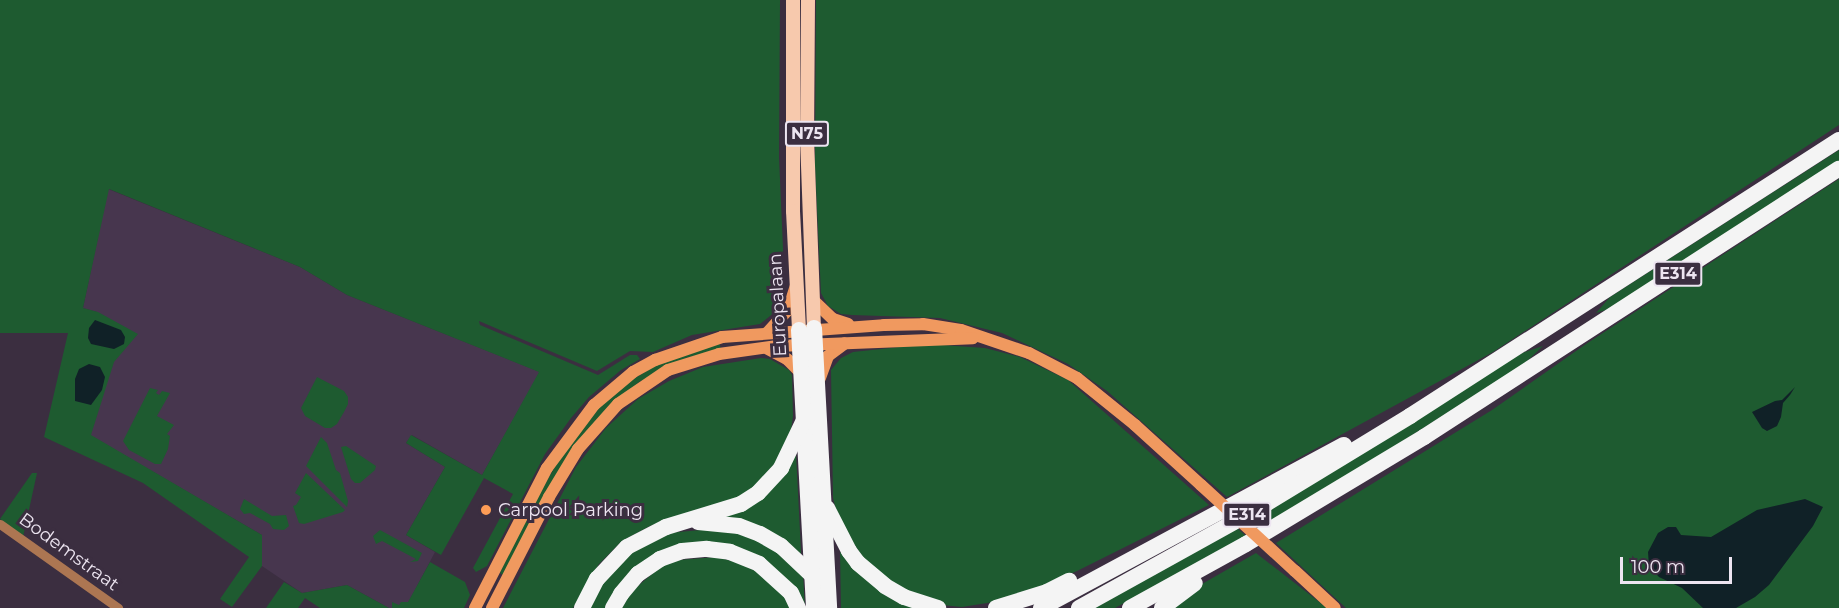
<!DOCTYPE html>
<style>
body{margin:0}
#map{position:relative;width:1839px;height:608px;overflow:hidden;background:#3b2e40;font-family:Montserrat,sans-serif}
div>[style]{position:absolute}
.built>*{inset:0;background:#47364e}
.green>*{inset:0;background:#1e5b30}
.water>*{inset:0;background:#102127}
.street>*{height:9px;margin:-4.5px;padding:0 4.5px;transform-origin:4.5px;border-radius:4.5px;background:#ac7652}
.secondary>*{height:12px;margin:-6px;padding:0 6px;transform-origin:6px;border-radius:6px;background:#f0995f}
.primary>*{height:14px;margin:-7px;padding:0 7px;transform-origin:7px;border-radius:7px;background:#f7c9ad}
.highway>*{height:16px;margin:-8px;padding:0 8px;transform-origin:8px;border-radius:8px;background:#f4f4f4}
.secondary-bridge>*{height:12px;margin:-6px;padding:0 6px;transform-origin:6px;border-radius:6px;background:#f0995f}
.dots>*{width:16px;height:16px;translate:-50% -50%;box-sizing:border-box;border:3px solid #3b2e40;border-radius:50%}
span{translate:-50% -50%;white-space:nowrap;text-align:center;line-height:1.15;-webkit-text-stroke:6px #3b2e40;paint-order:stroke}
.shield-label span{padding:2px 4px;background:#3b2e40;border:2px solid;border-radius:4px;-webkit-text-stroke-width:0}
.shield-label{font-size:16px;color:#ede5f1;font-weight:700}
.street-label{font-size:18px;color:#ede5f1}
.poi-label{font-size:18px;color:#ede5f1}
.left{translate:0 -50%;text-align:left}
.scale{position:absolute;left:1620px;top:557px;width:112px;height:27px;box-sizing:border-box;border:3px solid #ede5f1;border-top:0;padding-left:8px;font-size:18px;line-height:21px;white-space:nowrap;color:#ede5f1;-webkit-text-stroke:4px #3b2e40;paint-order:stroke}
</style>
<div id="map">
<div class="built">
<i style="clip-path:polygon(108px 189px,300px 267px,347px 295px,540px 372px,482px 475px,412px 435px,406px 443px,445px 467px,406px 535px,435px 552px,408px 603px,399px 606px,392px 603px,392px 608px,389px 608px,347px 585px,302px 593px,262px 566px,262px 535px,86px 433px,97px 312px,83px 308px)"></i>
</div>
<div class="green">
<i style="clip-path:polygon(0 0,780px 0,779px 157px,785px 294px,783px 301px,775px 312px,760px 324px,692px 335px,653px 352px,630px 351px,597px 371px,479px 321px,480px 325px,598px 375px,630px 355px,637px 355px,640px 359px,621px 370px,589px 397px,571px 418px,545px 454px,487px 566px,476px 572px,473px 568px,513px 494px,484px 478px,441px 555px,406px 535px,445px 467px,406px 443px,411px 435px,482px 475px,539px 372px,347px 295px,300px 267px,109px 189px,83px 308px,98px 312px,138px 334px,114px 362px,91px 435px,262px 535px,262px 566px,232px 607px,220px 599px,249px 557px,143px 483px,44px 437px,68px 333px,0 333px)"></i>
<i style="clip-path:polygon(816px 0,1839px 0,1839px 125px,1493px 352px,1227px 497px,1107px 391px,1068px 364px,1002px 333px,940px 318px,852px 315px,841px 314px,828px 306px,821px 293px,815px 165px)"></i>
<i style="clip-path:polygon(1839px 150px,1839px 162px,1609px 309px,1596px 313px,1610px 297px)"></i>
<i style="clip-path:polygon(1839px 179px,1839px 608px,1346px 608px,1276px 543px,1492px 410px,1586px 344px)"></i>
<i style="clip-path:polygon(719px 342px,721px 349px,686px 358px,639px 382px,590px 427px,571px 451px,504px 575px,501px 574px,500px 572px,536px 500px,561px 456px,599px 408px,632px 380px,658px 364px)"></i>
<i style="clip-path:polygon(928px 344px,985px 348px,1020px 357px,1068px 380px,1209px 505px,1077px 571px,1012px 599px,962px 607px,942px 605px,903px 591px,867px 564px,839px 521px,833px 498px,831px 370px,841px 358px,853px 352px)"></i>
<i style="clip-path:polygon(1543px 346px,1523px 365px,1265px 528px,1251px 518px,1522px 353px)"></i>
<i style="clip-path:polygon(761px 358px,770px 359px,789px 370px,792px 375px,793px 416px,790px 438px,783px 454px,747px 495px,650px 526px,622px 541px,599px 564px,573px 608px,503px 608px,576px 467px,606px 428px,638px 399px,669px 381px,703px 367px)"></i>
<i style="clip-path:polygon(317px 377px,344px 391px,348px 397px,348px 404px,344px 412px,337px 424px,331px 428px,325px 428px,305px 416px,301px 408px)"></i>
<i style="clip-path:polygon(150px 388px,158px 390px,156px 393px,159px 395px,162px 391px,170px 393px,157px 416px,174px 425px,167px 434px,170px 436px,168px 449px,161px 464px,155px 464px,129px 450px,123px 441px)"></i>
<i style="clip-path:polygon(321px 437px,327px 443px,336px 470px,340px 473px,348px 501px,347px 507px,306px 466px)"></i>
<i style="clip-path:polygon(346px 446px,376px 466px,375px 470px,360px 483px,355px 483px,351px 479px,341px 447px)"></i>
<i style="clip-path:polygon(796px 453px,801px 552px,801px 555px,720px 516px)"></i>
<i style="clip-path:polygon(32px 473px,37px 473px,23px 537px,0 519px)"></i>
<i style="clip-path:polygon(306px 473px,345px 510px,343px 512px,304px 524px,299px 523px,293px 506px,296px 505px,301px 497px,295px 493px)"></i>
<i style="clip-path:polygon(244px 499px,272px 516px,286px 515px,289px 526px,284px 530px,273px 529px,270px 524px,250px 513px,244px 514px,240px 509px)"></i>
<i style="clip-path:polygon(724px 528px,760px 538px,803px 574px,805px 608px,777px 571px,687px 546px,607px 608px,587px 608px,591px 597px,624px 556px,667px 533px)"></i>
<i style="clip-path:polygon(1237px 528px,1246px 536px,1115px 608px,1088px 608px)"></i>
<i style="clip-path:polygon(380px 530px,422px 553px,418px 561px,410px 562px,416px 559px,382px 541px,376px 544px,373px 536px)"></i>
<i style="clip-path:polygon(840px 552px,877px 586px,920px 608px,841px 608px)"></i>
<i style="clip-path:polygon(1256px 553px,1327px 608px,1169px 608px,1202px 584px)"></i>
<i style="clip-path:polygon(716px 557px,736px 562px,758px 572px,779px 589px,791px 608px,620px 608px,633px 590px,663px 565px,679px 560px)"></i>
<i style="clip-path:polygon(430px 562px,465px 582px,470px 595px,464px 608px,392px 608px,392px 602px,399px 605px,401px 602px,408px 602px)"></i>
<i style="clip-path:polygon(284px 582px,302px 593px,347px 585px,389px 608px,320px 608px,305px 598px,298px 608px,266px 608px)"></i>
</div>
<div class="water">
<i style="clip-path:polygon(95px 320px,121px 330px,125px 337px,124px 344px,114px 349px,91px 344px,88px 338px,89px 328px)"></i>
<i style="clip-path:polygon(89px 364px,100px 367px,105px 377px,102px 390px,91px 405px,75px 401px,75px 379px,79px 369px)"></i>
<i style="clip-path:polygon(1795px 387px,1790px 395px,1783px 403px,1781px 417px,1777px 426px,1767px 431px,1762px 428px,1752px 412px,1775px 401px,1782px 400px)"></i>
<i style="clip-path:polygon(1805px 499px,1823px 507px,1813px 526px,1769px 585px,1755px 597px,1736px 608px,1703px 608px,1682px 588px,1659px 577px,1649px 566px,1648px 552px,1658px 533px,1668px 527px,1676px 527px,1681px 535px,1711px 537px,1757px 510px)"></i>
</div>
<div class="street">
<i style="left:0;top:524px;width:145px;rotate:35.4deg"></i>
</div>
<div class="secondary">
<i style="left:812px;top:299px;width:29px;rotate:44deg"></i>
<i style="left:833px;top:319px;width:16px;rotate:18deg"></i>
<i style="left:768px;top:332px;width:30px;rotate:-48deg"></i>
<i style="left:788px;top:310px;width:26px;rotate:-72deg"></i>
<i style="left:766px;top:348px;width:24px;rotate:28deg"></i>
<i style="left:787px;top:359px;width:20px;rotate:45deg"></i>
<i style="left:820px;top:378px;width:23px;rotate:-70deg"></i>
<i style="left:828px;top:356px;width:21px;rotate:-37deg"></i>
<i style="left:1295px;top:571px;width:54px;rotate:42.8deg"></i>
<i style="left:475px;top:608px;width:157px;rotate:-62.8deg"></i>
<i style="left:547px;top:468px;width:79px;rotate:-53.3deg"></i>
<i style="left:594px;top:405px;width:51px;rotate:-40.2deg"></i>
<i style="left:633px;top:372px;width:25px;rotate:-29deg"></i>
<i style="left:655px;top:360px;width:71px;rotate:-18.9deg"></i>
<i style="left:722px;top:337px;width:162px;rotate:-4.2deg"></i>
<i style="left:884px;top:325px;width:39px;rotate:-1deg"></i>
<i style="left:923px;top:324px;width:38px;rotate:9deg"></i>
<i style="left:961px;top:330px;width:72px;rotate:18.7deg"></i>
<i style="left:1029px;top:353px;width:54px;rotate:27.5deg"></i>
<i style="left:1077px;top:378px;width:75px;rotate:39deg"></i>
<i style="left:1135px;top:425px;width:89px;rotate:42.3deg"></i>
<i style="left:492px;top:608px;width:125px;rotate:-62.8deg"></i>
<i style="left:549px;top:497px;width:56px;rotate:-58.9deg"></i>
<i style="left:578px;top:449px;width:60px;rotate:-48.4deg"></i>
<i style="left:618px;top:404px;width:60px;rotate:-34.2deg"></i>
<i style="left:668px;top:370px;width:53px;rotate:-17.4deg"></i>
<i style="left:719px;top:354px;width:59px;rotate:-7.9deg"></i>
<i style="left:777px;top:346px;width:196px;rotate:-2.3deg"></i>
</div>
<div class="primary">
<i style="left:793px;top:0;width:211px;rotate:90deg"></i>
<i style="left:793px;top:211px;width:119px;rotate:87.1deg"></i>
<i style="left:808px;top:0;width:138px;rotate:90.4deg"></i>
<i style="left:807px;top:138px;width:190px;rotate:87.9deg"></i>
</div>
<div class="highway">
<i style="left:814px;top:328px;width:280px;rotate:86.9deg"></i>
<i style="left:799px;top:330px;width:278px;rotate:86.9deg"></i>
<i style="left:827px;top:508px;width:48px;rotate:62.9deg"></i>
<i style="left:849px;top:551px;width:15px;rotate:53deg"></i>
<i style="left:858px;top:563px;width:35px;rotate:40deg"></i>
<i style="left:885px;top:586px;width:22px;rotate:30deg"></i>
<i style="left:904px;top:597px;width:36px;rotate:18deg"></i>
<i style="left:698px;top:522px;width:41px;rotate:5.6deg"></i>
<i style="left:739px;top:526px;width:22px;rotate:21deg"></i>
<i style="left:760px;top:534px;width:24px;rotate:30deg"></i>
<i style="left:781px;top:546px;width:45px;rotate:43.2deg"></i>
<i style="left:582px;top:608px;width:33px;rotate:-63deg"></i>
<i style="left:597px;top:579px;width:44px;rotate:-46.8deg"></i>
<i style="left:627px;top:547px;width:44px;rotate:-27.1deg"></i>
<i style="left:666px;top:527px;width:78px;rotate:-17deg"></i>
<i style="left:741px;top:504px;width:20px;rotate:-33deg"></i>
<i style="left:758px;top:493px;width:34px;rotate:-47deg"></i>
<i style="left:781px;top:468px;width:51px;rotate:-64.4deg"></i>
<i style="left:613px;top:608px;width:16px;rotate:-60deg"></i>
<i style="left:621px;top:594px;width:26px;rotate:-50deg"></i>
<i style="left:638px;top:574px;width:27px;rotate:-34deg"></i>
<i style="left:660px;top:559px;width:23px;rotate:-20deg"></i>
<i style="left:682px;top:551px;width:25px;rotate:-5deg"></i>
<i style="left:707px;top:549px;width:23px;rotate:7deg"></i>
<i style="left:730px;top:552px;width:31px;rotate:22deg"></i>
<i style="left:759px;top:564px;width:43px;rotate:42.2deg"></i>
<i style="left:791px;top:593px;width:17px;rotate:65deg"></i>
<i style="left:996px;top:608px;width:53px;rotate:-17.4deg"></i>
<i style="left:1047px;top:592px;width:25px;rotate:-27deg"></i>
<i style="left:1041px;top:608px;width:344px;rotate:-28.3deg"></i>
<i style="left:1079px;top:608px;width:200px;rotate:-29deg"></i>
<i style="left:1254px;top:511px;width:183px;rotate:-31.3deg"></i>
<i style="left:1410px;top:416px;width:510px;rotate:-32.76deg"></i>
<i style="left:1130px;top:608px;width:132px;rotate:-28.9deg"></i>
<i style="left:1246px;top:544px;width:208px;rotate:-31deg"></i>
<i style="left:1424px;top:437px;width:494px;rotate:-32.9deg"></i>
<i style="left:1162px;top:608px;width:41px;rotate:-37.1deg"></i>
</div>
<div class="secondary-bridge">
<i style="left:1201px;top:485px;width:127px;rotate:42.5deg"></i>
</div>
<div class="dots">
<i style="left:486px;top:510px;background:#fd9c56"></i>
</div>
<div class="shield-label">
<span style="left:807px;top:134px">N75</span>
<span style="left:1678px;top:274px">E314</span>
<span style="left:1247px;top:515px">E314</span>
</div>
<div class="street-label">
<span style="left:778px;top:305px;rotate:-93deg">Europalaan</span>
<span style="left:69px;top:552px;rotate:36deg">Bodemstraat</span>
</div>
<div class="poi-label">
<span class="left" style="left:498px;top:510px">Carpool Parking</span>
</div>
<div class="scale">100 m</div>
</div>
